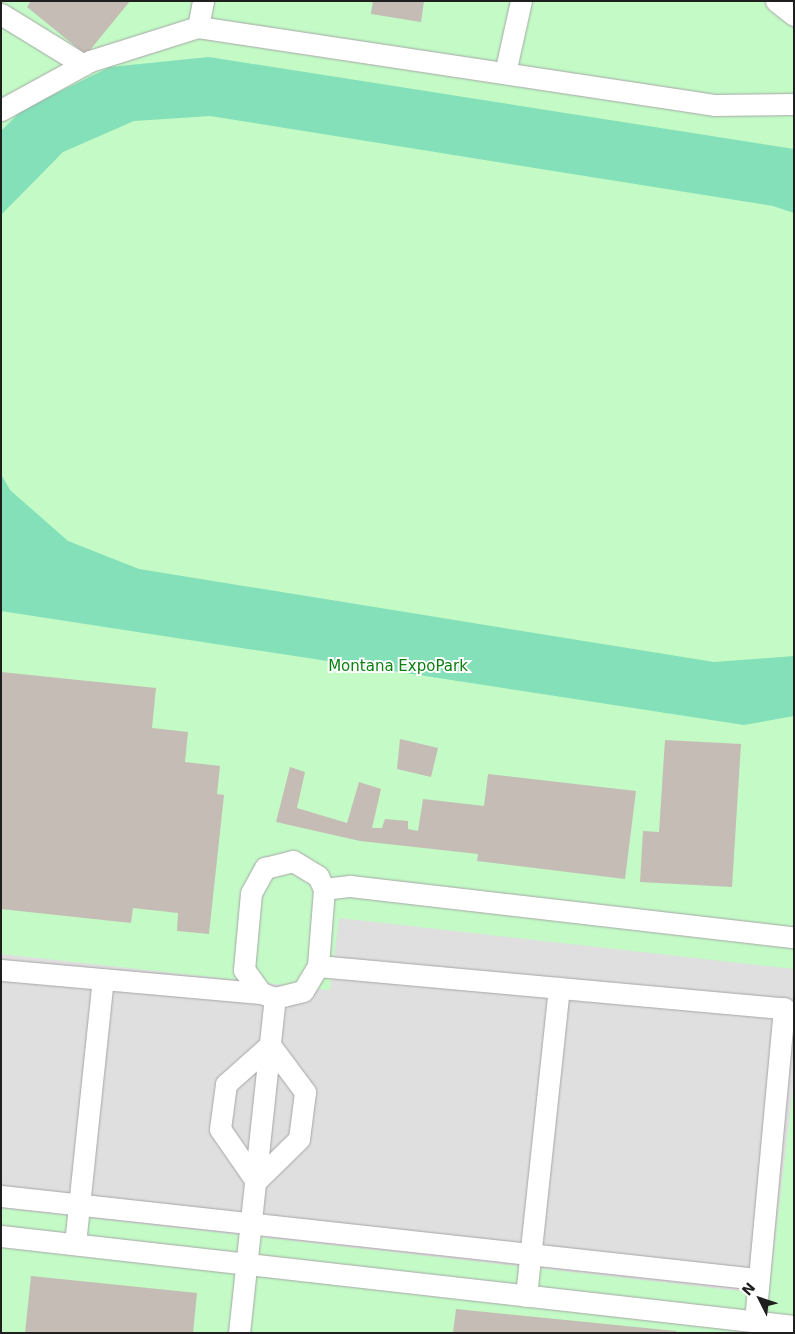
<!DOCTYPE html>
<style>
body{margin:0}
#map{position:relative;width:795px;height:1334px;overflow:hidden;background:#f0ece6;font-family:"DejaVu Sans",sans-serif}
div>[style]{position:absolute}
.park>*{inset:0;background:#c3fac6}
.pitch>*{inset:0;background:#83e0b9}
.parking>*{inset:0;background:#dfdfdf}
.building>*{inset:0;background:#c5bcb5}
.roads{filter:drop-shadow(0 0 1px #a6a6a6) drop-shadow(0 0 1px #a6a6a6)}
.minor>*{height:21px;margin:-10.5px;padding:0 10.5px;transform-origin:10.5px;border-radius:10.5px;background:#fff}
span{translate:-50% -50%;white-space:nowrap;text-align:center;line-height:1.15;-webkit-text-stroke:4px #fff;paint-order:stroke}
.park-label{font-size:15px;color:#0b8011}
.frame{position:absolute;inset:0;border:2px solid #1f1f1f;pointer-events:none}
.north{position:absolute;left:735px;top:1274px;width:50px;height:50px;-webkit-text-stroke:4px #fff;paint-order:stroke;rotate:311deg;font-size:14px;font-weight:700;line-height:20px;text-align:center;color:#1f1f1f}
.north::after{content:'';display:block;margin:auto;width:18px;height:22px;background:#1f1f1f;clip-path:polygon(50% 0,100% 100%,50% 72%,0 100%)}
</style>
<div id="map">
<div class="park">
<i style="clip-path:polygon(1px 1px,794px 1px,794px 1333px,1px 1333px)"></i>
</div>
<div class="pitch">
<i style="clip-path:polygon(209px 57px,794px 149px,794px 213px,773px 206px,210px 116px,134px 121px,63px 152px,1px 215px,1px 131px,22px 110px,110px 67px)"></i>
<i style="clip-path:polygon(1px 474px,10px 490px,68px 541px,139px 569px,714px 662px,794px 656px,794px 716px,744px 725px,1px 611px)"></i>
</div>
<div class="parking">
<i style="clip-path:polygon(339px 918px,794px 969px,794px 1080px,771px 1275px,740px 1291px,1px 1208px,1px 954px,330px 990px)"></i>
</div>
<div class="building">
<i style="clip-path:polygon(31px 1px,130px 1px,86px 55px,27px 7px)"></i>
<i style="clip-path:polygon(373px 1px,424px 1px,421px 22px,371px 14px)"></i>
<i style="clip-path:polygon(1px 672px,156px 688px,152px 728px,188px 732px,185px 762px,220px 766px,217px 794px,224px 795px,209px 934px,177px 931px,178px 913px,133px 908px,131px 923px,1px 909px)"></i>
<i style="clip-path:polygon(400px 739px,438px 748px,431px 777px,397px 769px)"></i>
<i style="clip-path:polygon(665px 740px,741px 744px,732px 887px,640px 882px,643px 831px,659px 832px)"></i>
<i style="clip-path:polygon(290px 767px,305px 772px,297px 808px,347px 823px,359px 782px,381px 789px,372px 828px,382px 828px,385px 819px,408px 821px,408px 829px,418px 831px,423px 799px,484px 806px,488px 774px,636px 791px,625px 879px,477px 861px,478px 854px,360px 841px,276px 822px)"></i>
<i style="clip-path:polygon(31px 1276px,197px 1293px,193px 1333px,25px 1333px)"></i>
<i style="clip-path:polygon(456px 1309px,676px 1331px,676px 1333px,453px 1333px)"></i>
</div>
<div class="roads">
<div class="minor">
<i style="left:776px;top:1px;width:23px;rotate:38deg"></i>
<i style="left:1px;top:14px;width:97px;rotate:31.6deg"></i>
<i style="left:198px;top:27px;width:26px;rotate:-79deg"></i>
<i style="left:505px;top:73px;width:74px;rotate:-77.5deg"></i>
<i style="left:1px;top:110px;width:102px;rotate:-28.8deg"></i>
<i style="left:90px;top:61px;width:113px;rotate:-17.5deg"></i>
<i style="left:198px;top:27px;width:523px;rotate:8.58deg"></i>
<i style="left:715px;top:105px;width:79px;rotate:-0.7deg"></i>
<i style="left:293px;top:861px;width:29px;rotate:31deg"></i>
<i style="left:318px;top:876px;width:14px;rotate:65deg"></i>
<i style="left:324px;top:889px;width:77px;rotate:94.5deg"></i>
<i style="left:318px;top:966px;width:29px;rotate:121deg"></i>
<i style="left:303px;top:991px;width:29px;rotate:166deg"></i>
<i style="left:275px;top:998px;width:15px;rotate:-160deg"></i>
<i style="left:261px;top:993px;width:29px;rotate:-126deg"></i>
<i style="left:244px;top:970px;width:77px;rotate:-84.8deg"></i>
<i style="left:251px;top:893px;width:29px;rotate:-61deg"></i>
<i style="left:265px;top:868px;width:29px;rotate:-14deg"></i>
<i style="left:324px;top:889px;width:26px;rotate:-7deg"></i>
<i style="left:350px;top:886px;width:447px;rotate:6.6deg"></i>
<i style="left:318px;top:966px;width:468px;rotate:5.2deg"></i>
<i style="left:784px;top:1008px;width:315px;rotate:95.3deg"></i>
<i style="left:1px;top:970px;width:261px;rotate:5.1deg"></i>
<i style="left:270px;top:1045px;width:59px;rotate:53.3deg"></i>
<i style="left:305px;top:1092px;width:47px;rotate:97.3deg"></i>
<i style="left:299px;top:1139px;width:60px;rotate:135.7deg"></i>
<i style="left:256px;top:1181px;width:63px;rotate:-124.7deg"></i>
<i style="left:220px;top:1129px;width:45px;rotate:-82.4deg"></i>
<i style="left:226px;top:1084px;width:59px;rotate:-41.6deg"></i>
<i style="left:1px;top:1196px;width:762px;rotate:6.26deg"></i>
<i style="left:1px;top:1236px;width:798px;rotate:6.47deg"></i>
<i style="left:75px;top:1244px;width:266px;rotate:-84deg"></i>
<i style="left:526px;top:1296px;width:310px;rotate:-83.9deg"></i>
<i style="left:239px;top:1333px;width:337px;rotate:-83.9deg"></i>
</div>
</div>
<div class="park-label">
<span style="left:398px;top:667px">Montana ExpoPark</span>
</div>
<div class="frame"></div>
<div class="north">N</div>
</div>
